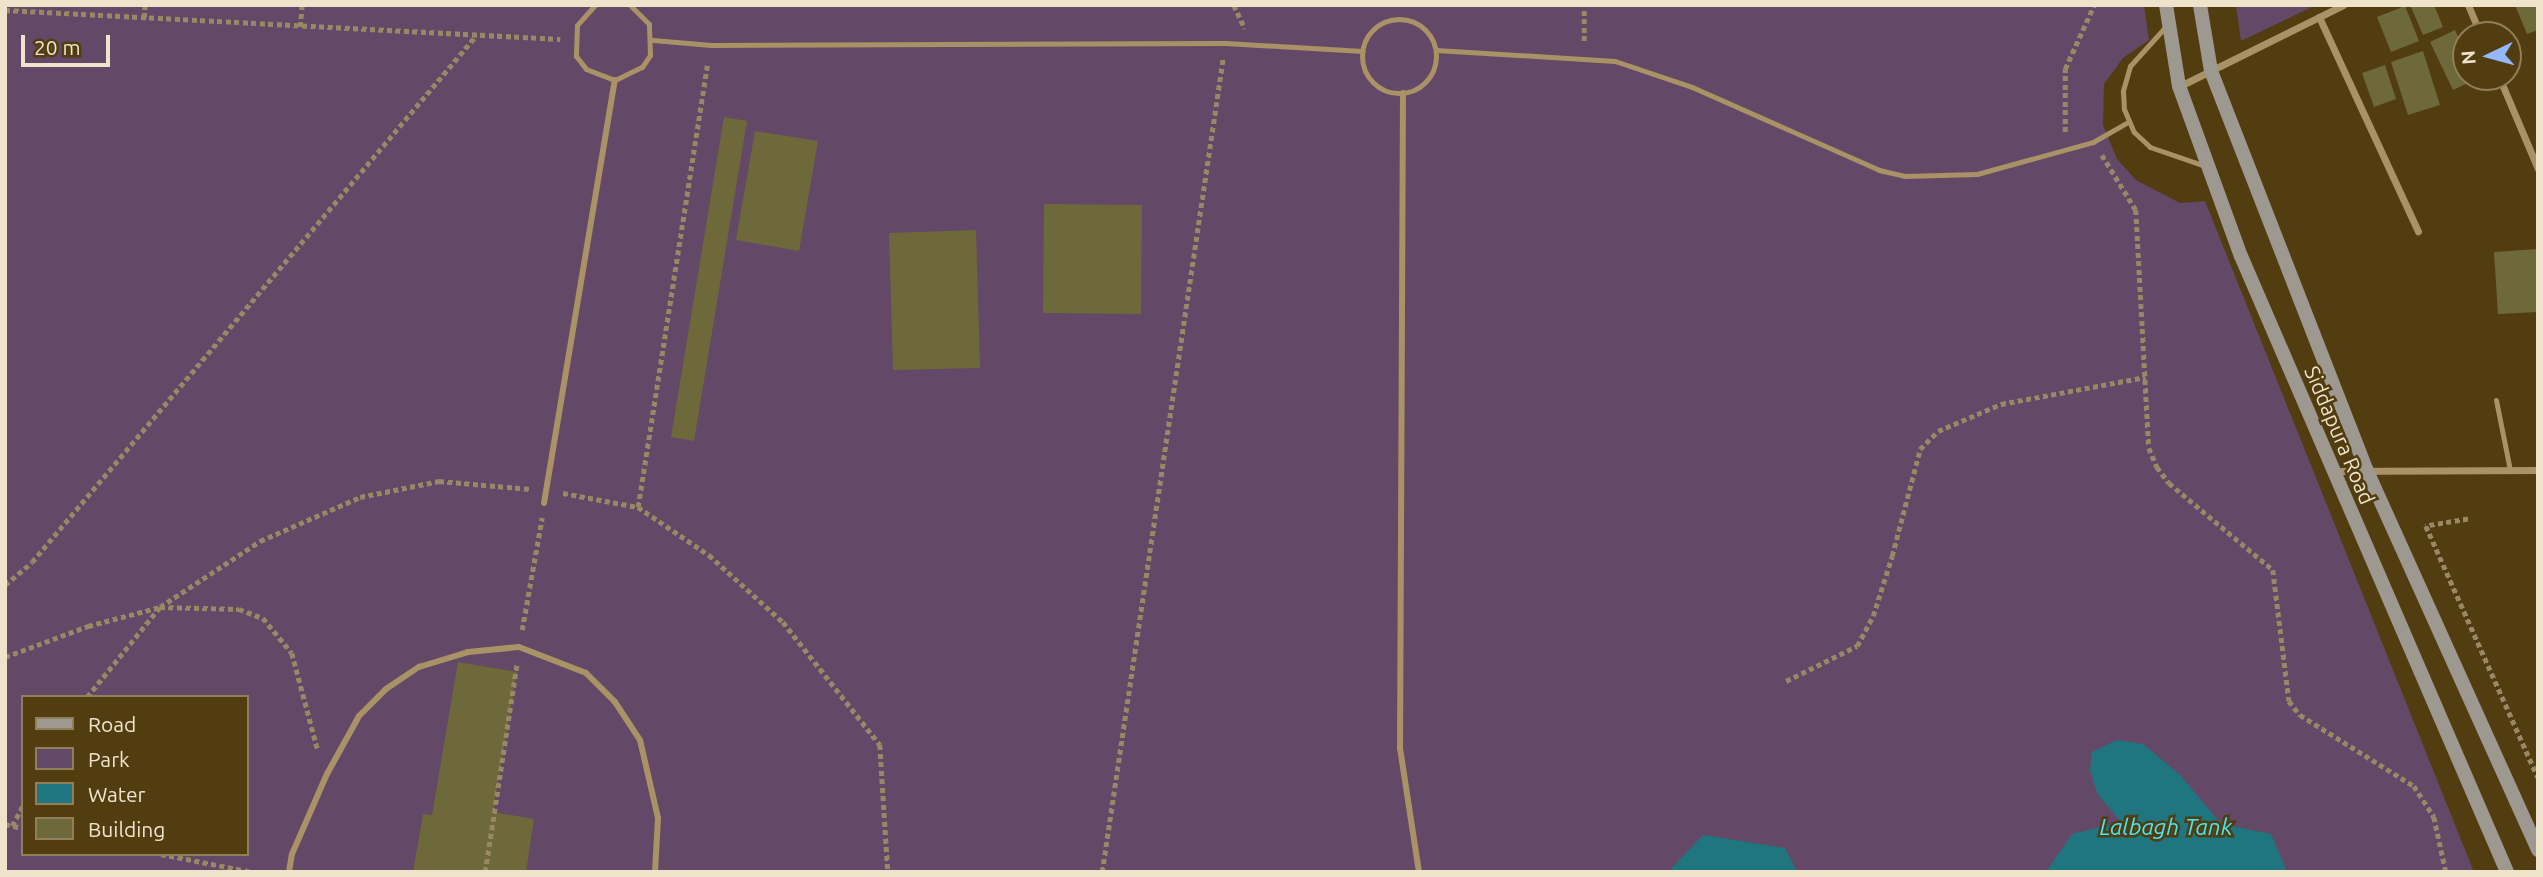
<!DOCTYPE html>
<style>
body{margin:0}
#map{position:relative;width:2543px;height:877px;overflow:hidden;background:#513d10;font-family:Ubuntu,sans-serif}
div>[style]{position:absolute}
.green>*{inset:0;background:#644867}
.water>*{inset:0;background:#1f767e}
.building>*{inset:0;background:#6d693a}
.path>*{height:4.5px;margin-top:-2.25px;transform-origin:0;background:repeating-linear-gradient(90deg,#988865 0 5px,transparent 0 8.5px)}
.service>*{height:5px;margin:-2.5px;padding:0 2.5px;transform-origin:2.5px;border-radius:2.5px;background:#a99265}
.service>.ring{margin:-2.5px;padding:0;box-sizing:content-box;background:none;border:5px solid #a99265;border-radius:50%}
.pedestrian>*{height:6px;margin:-3px;padding:0 3px;transform-origin:3px;border-radius:3px;background:#a99265}
.minor>*{height:7px;margin:-3.5px;padding:0 3.5px;transform-origin:3.5px;border-radius:3.5px;background:#a99265}
.secondary>*{height:14px;margin:-7px;padding:0 7px;transform-origin:7px;border-radius:7px;background:#9e9990}
span{translate:-50% -50%;white-space:nowrap;text-align:center;line-height:1.15;-webkit-text-stroke:5px #513d10;paint-order:stroke}
.street-label{font-size:21px;color:#efe3cb}
.water-label{font-size:23px;color:#46e6f5;font-style:italic}
.frame{position:absolute;inset:0;border:7px solid #efe3cb;pointer-events:none}
.legend{position:absolute;left:21px;top:695px;width:228px;height:161px;box-sizing:border-box;background:#513d10;border:2px solid #907f5b;margin:0;padding:9px 12px;list-style:none;font-size:21px;color:#efe3cb}
.legend li{display:flex;align-items:center;gap:14px;height:35px}
.legend b{width:35px;border:2px solid #907f5b}
.north{position:absolute;left:2452px;top:21px;width:70px;height:70px;box-sizing:border-box;background:#513d10;border:2px solid #907f5b;border-radius:50%;rotate:265deg;font-size:19px;font-weight:700;line-height:28px;text-align:center;color:#efe3cb}
.north::after{content:'';display:block;margin:auto;width:24px;height:32px;background:#94b7fd;clip-path:polygon(50% 0,100% 100%,50% 72%,0 100%)}
.scale{position:absolute;left:21px;top:35px;width:89px;height:32px;box-sizing:border-box;border:4px solid #efe3cb;border-top:0;padding-left:9px;font-size:21px;line-height:24px;white-space:nowrap;color:#efe3cb;-webkit-text-stroke:5px #513d10;paint-order:stroke}
</style>
<div id="map">
<div class="green">
<i style="clip-path:polygon(evenodd,5px 5px,2144px 5px,2149px 40px,2123px 58px,2104px 84px,2103px 125px,2117px 159px,2136px 180px,2180px 203px,2205px 201px,2474px 872px,5px 872px,5px 5px,23px 697px,247px 697px,247px 854px,23px 854px,23px 697px)"></i>
<i style="clip-path:polygon(2236px 5px,2316px 5px,2241px 41px)"></i>
</div>
<div class="water">
<i style="clip-path:polygon(2117px 740px,2143px 744px,2181px 776px,2221px 824px,2271px 834px,2287px 872px,2046px 872px,2072px 834px,2121px 822px,2097px 793px,2090px 770px,2092px 752px)"></i>
<i style="clip-path:polygon(1703px 835px,1785px 848px,1797px 872px,1668px 872px)"></i>
</div>
<div class="building">
<i style="clip-path:polygon(2415px 5px,2434px 5px,2443px 27px,2423px 35px,2411px 7px)"></i>
<i style="clip-path:polygon(2515px 5px,2538px 5px,2538px 30px,2527px 34px)"></i>
<i style="clip-path:polygon(2405px 6px,2419px 41px,2391px 52px,2377px 17px)"></i>
<i style="clip-path:polygon(2455px 30px,2466px 54px,2466px 77px,2481px 77px,2453px 90px,2430px 42px)"></i>
<i style="clip-path:polygon(2423px 51px,2440px 105px,2408px 115px,2391px 62px)"></i>
<i style="clip-path:polygon(2385px 65px,2396px 99px,2374px 107px,2362px 73px)"></i>
<i style="clip-path:polygon(724px 117px,747px 121px,694px 441px,671px 437px)"></i>
<i style="clip-path:polygon(755px 131px,818px 141px,799px 251px,736px 240px)"></i>
<i style="clip-path:polygon(1044px 204px,1142px 205px,1141px 314px,1043px 313px)"></i>
<i style="clip-path:polygon(976px 230px,980px 368px,893px 370px,889px 233px)"></i>
<i style="clip-path:polygon(2538px 249px,2538px 312px,2498px 314px,2494px 252px)"></i>
<i style="clip-path:polygon(458px 662px,517px 672px,493px 812px,534px 819px,526px 872px,413px 872px,423px 814px,432px 815px)"></i>
</div>
<div class="path">
<i style="left:1234px;top:5px;width:26px;rotate:65deg"></i>
<i style="left:5px;top:10px;width:556px;rotate:2.99deg"></i>
<i style="left:144px;top:18px;width:13px;rotate:-86deg"></i>
<i style="left:300px;top:27px;width:22px;rotate:-85deg"></i>
<i style="left:1584px;top:41px;width:36px;rotate:-90deg"></i>
<i style="left:2065px;top:132px;width:63px;rotate:-90deg"></i>
<i style="left:2065px;top:69px;width:70px;rotate:-65.6deg"></i>
<i style="left:2102px;top:155px;width:65px;rotate:58.3deg"></i>
<i style="left:2136px;top:210px;width:238px;rotate:86.9deg"></i>
<i style="left:2149px;top:448px;width:21px;rotate:67deg"></i>
<i style="left:2157px;top:467px;width:20px;rotate:53deg"></i>
<i style="left:2169px;top:483px;width:136px;rotate:39.9deg"></i>
<i style="left:2273px;top:570px;width:132px;rotate:83deg"></i>
<i style="left:2289px;top:701px;width:18px;rotate:52deg"></i>
<i style="left:2300px;top:715px;width:134px;rotate:31.9deg"></i>
<i style="left:2414px;top:786px;width:37px;rotate:57deg"></i>
<i style="left:2434px;top:817px;width:56px;rotate:77.7deg"></i>
<i style="left:563px;top:493px;width:76px;rotate:10.6deg"></i>
<i style="left:638px;top:507px;width:86px;rotate:34.1deg"></i>
<i style="left:709px;top:555px;width:100px;rotate:42.2deg"></i>
<i style="left:783px;top:622px;width:157px;rotate:51.7deg"></i>
<i style="left:880px;top:745px;width:127px;rotate:86.4deg"></i>
<i style="left:638px;top:507px;width:450px;rotate:-81.1deg"></i>
<i style="left:2468px;top:519px;width:43px;rotate:170.5deg"></i>
<i style="left:2426px;top:526px;width:275px;rotate:66deg"></i>
<i style="left:5px;top:585px;width:35px;rotate:-40deg"></i>
<i style="left:32px;top:562px;width:686px;rotate:-49.85deg"></i>
<i style="left:522px;top:630px;width:114px;rotate:-79.9deg"></i>
<i style="left:5px;top:657px;width:89px;rotate:-20.5deg"></i>
<i style="left:88px;top:626px;width:74px;rotate:-14.8deg"></i>
<i style="left:160px;top:607px;width:79px;rotate:1.5deg"></i>
<i style="left:239px;top:609px;width:26px;rotate:21deg"></i>
<i style="left:263px;top:618px;width:45px;rotate:50.4deg"></i>
<i style="left:292px;top:653px;width:101px;rotate:75.1deg"></i>
<i style="left:1786px;top:681px;width:79px;rotate:-26.2deg"></i>
<i style="left:1857px;top:646px;width:34px;rotate:-62deg"></i>
<i style="left:1873px;top:616px;width:63px;rotate:-72.4deg"></i>
<i style="left:1892px;top:556px;width:111px;rotate:-75.3deg"></i>
<i style="left:1920px;top:449px;width:25px;rotate:-45deg"></i>
<i style="left:1938px;top:431px;width:69px;rotate:-23.2deg"></i>
<i style="left:2001px;top:404px;width:147px;rotate:-10.6deg"></i>
<i style="left:87px;top:697px;width:116px;rotate:-51deg"></i>
<i style="left:160px;top:607px;width:120px;rotate:-33.4deg"></i>
<i style="left:260px;top:541px;width:109px;rotate:-23.7deg"></i>
<i style="left:360px;top:497px;width:81px;rotate:-11.4deg"></i>
<i style="left:439px;top:481px;width:91px;rotate:5deg"></i>
<i style="left:5px;top:824px;width:18px;rotate:13deg"></i>
<i style="left:12px;top:826px;width:24px;rotate:-62deg"></i>
<i style="left:161px;top:854px;width:94px;rotate:11.1deg"></i>
<i style="left:485px;top:872px;width:211px;rotate:-81.3deg"></i>
<i style="left:1102px;top:872px;width:823px;rotate:-81.54deg"></i>
</div>
<div class="service">
<i style="left:595px;top:5px;width:27px;rotate:132deg"></i>
<i style="left:577px;top:25px;width:31px;rotate:92deg"></i>
<i style="left:576px;top:56px;width:16px;rotate:52deg"></i>
<i style="left:586px;top:69px;width:31px;rotate:21deg"></i>
<i style="left:615px;top:80px;width:30px;rotate:-26deg"></i>
<i style="left:642px;top:67px;width:14px;rotate:-56deg"></i>
<i style="left:650px;top:55px;width:31px;rotate:-92deg"></i>
<i style="left:649px;top:24px;width:27px;rotate:-135deg"></i>
<i class="ring" style="left:1362px;top:19px;width:69px;height:69px"></i>
<i style="left:2168px;top:24px;width:57px;rotate:132.1deg"></i>
<i style="left:2130px;top:66px;width:26px;rotate:106deg"></i>
<i style="left:2123px;top:91px;width:18px;rotate:87deg"></i>
<i style="left:2124px;top:109px;width:25px;rotate:67deg"></i>
<i style="left:2134px;top:132px;width:22px;rotate:43deg"></i>
<i style="left:2150px;top:147px;width:58px;rotate:19.1deg"></i>
<i style="left:653px;top:40px;width:58px;rotate:4.9deg"></i>
<i style="left:711px;top:45px;width:514px;rotate:-0.22deg"></i>
<i style="left:1225px;top:43px;width:138px;rotate:3.3deg"></i>
<i style="left:1436px;top:50px;width:179px;rotate:3.5deg"></i>
<i style="left:1615px;top:61px;width:81px;rotate:18.7deg"></i>
<i style="left:1692px;top:87px;width:205px;rotate:23.9deg"></i>
<i style="left:1879px;top:170px;width:26px;rotate:13deg"></i>
<i style="left:1904px;top:176px;width:73px;rotate:-1.6deg"></i>
<i style="left:1977px;top:174px;width:120px;rotate:-15.4deg"></i>
<i style="left:2093px;top:142px;width:40px;rotate:-29.7deg"></i>
<i style="left:2496px;top:400px;width:71px;rotate:78.7deg"></i>
</div>
<div class="pedestrian">
<i style="left:1403px;top:93px;width:655px;rotate:90.26deg"></i>
<i style="left:1400px;top:748px;width:125px;rotate:81.3deg"></i>
<i style="left:544px;top:503px;width:429px;rotate:-80.5deg"></i>
<i style="left:289px;top:872px;width:18px;rotate:-81deg"></i>
<i style="left:292px;top:854px;width:87px;rotate:-66.4deg"></i>
<i style="left:327px;top:774px;width:66px;rotate:-61.1deg"></i>
<i style="left:359px;top:716px;width:38px;rotate:-45deg"></i>
<i style="left:386px;top:689px;width:40px;rotate:-34deg"></i>
<i style="left:419px;top:667px;width:51px;rotate:-17deg"></i>
<i style="left:468px;top:652px;width:51px;rotate:-5.6deg"></i>
<i style="left:519px;top:647px;width:72px;rotate:21.2deg"></i>
<i style="left:586px;top:673px;width:41px;rotate:45deg"></i>
<i style="left:615px;top:702px;width:45px;rotate:56.7deg"></i>
<i style="left:640px;top:740px;width:80px;rotate:77deg"></i>
<i style="left:658px;top:818px;width:54px;rotate:93.2deg"></i>
</div>
<div class="minor">
<i style="left:2468px;top:5px;width:33px;rotate:67deg"></i>
<i style="left:2319px;top:17px;width:236px;rotate:65.2deg"></i>
<i style="left:2499px;top:77px;width:100px;rotate:67deg"></i>
<i style="left:2180px;top:86px;width:182px;rotate:-26.4deg"></i>
<i style="left:2334px;top:471px;width:204px;rotate:-0.3deg"></i>
</div>
<div class="secondary">
<i style="left:2166px;top:5px;width:82px;rotate:80.9deg"></i>
<i style="left:2179px;top:86px;width:181px;rotate:70deg"></i>
<i style="left:2241px;top:256px;width:671px;rotate:66.64deg"></i>
<i style="left:2200px;top:5px;width:67px;rotate:80.5deg"></i>
<i style="left:2211px;top:71px;width:429px;rotate:68.7deg"></i>
<i style="left:2367px;top:471px;width:416px;rotate:65.7deg"></i>
</div>
<div class="street-label">
<span style="left:2340px;top:435px;rotate:67deg">Siddapura Road</span>
</div>
<div class="water-label">
<span style="left:2166px;top:827px">Lalbagh Tank</span>
</div>
<div class="frame"></div>
<ul class="legend">
<li><b style="height:9px;background:#9e9990"></b>Road</li>
<li><b style="height:19px;background:#644867"></b>Park</li>
<li><b style="height:19px;background:#1f767e"></b>Water</li>
<li><b style="height:19px;background:#6d693a"></b>Building</li>
</ul>
<div class="north">N</div>
<div class="scale">20 m</div>
</div>
